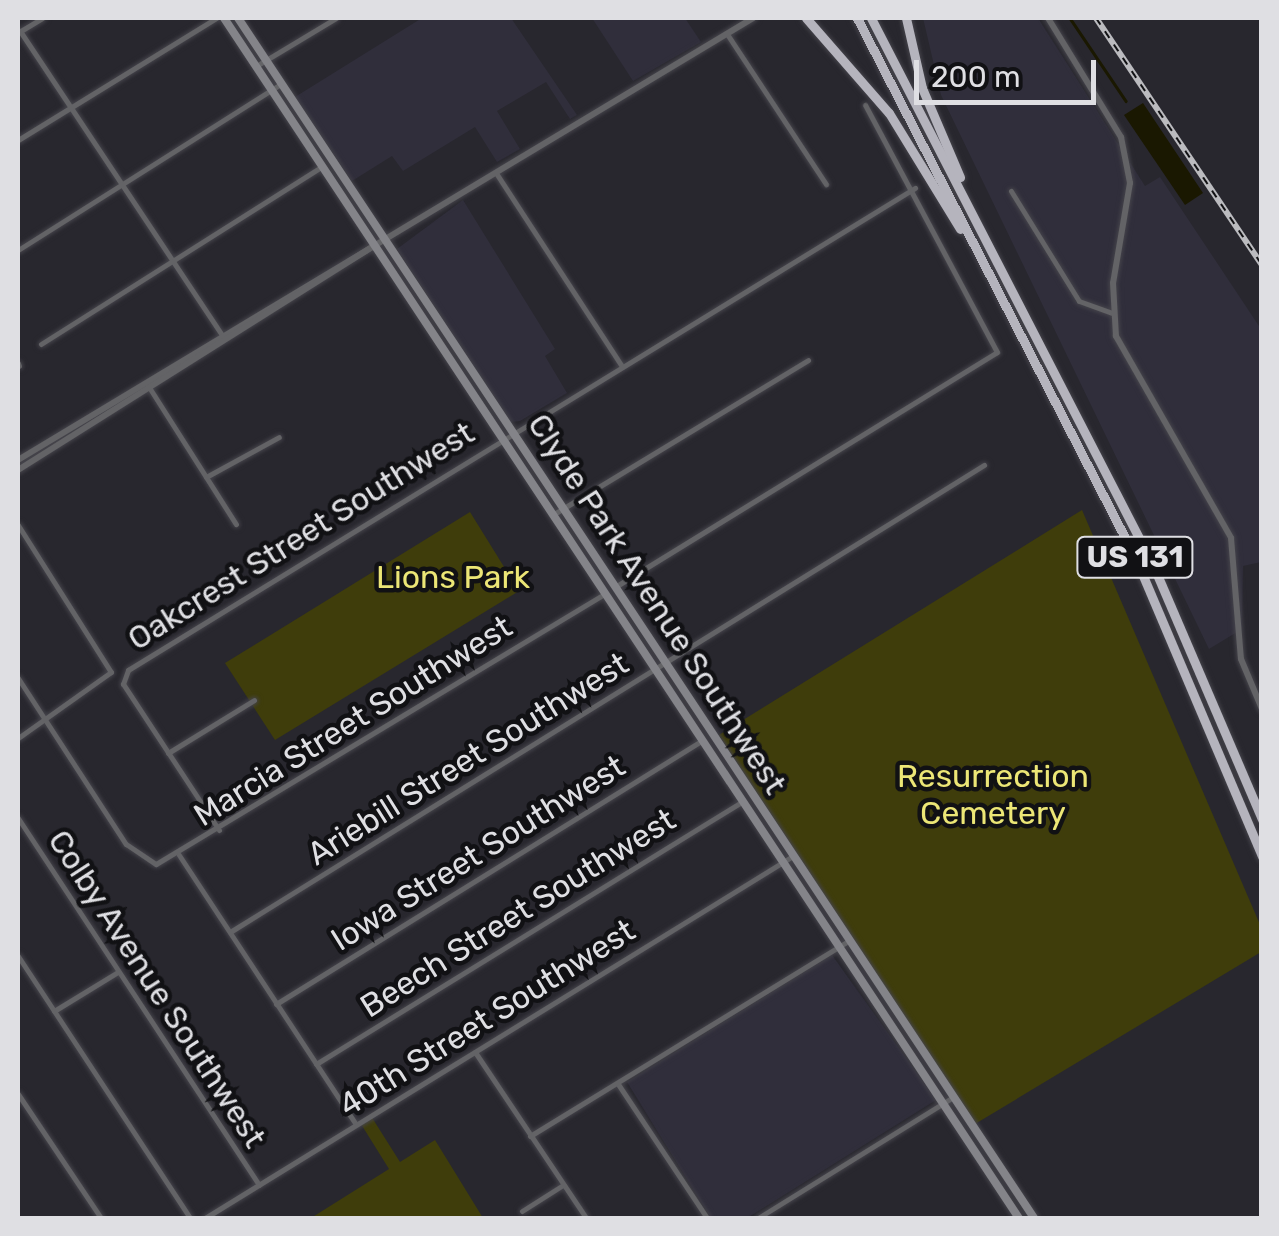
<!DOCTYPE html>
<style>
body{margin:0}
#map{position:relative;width:1279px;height:1236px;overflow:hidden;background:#28272e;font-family:Rubik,sans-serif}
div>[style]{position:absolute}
.built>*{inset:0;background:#302e3b}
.green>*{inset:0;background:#3f3d0b}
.water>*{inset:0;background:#1a1801}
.stream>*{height:2.5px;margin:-1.25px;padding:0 1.25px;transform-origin:1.25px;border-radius:1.25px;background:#1a1801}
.roads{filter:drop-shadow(0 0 2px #45444b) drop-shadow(0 0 2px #45444b)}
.minor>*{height:5px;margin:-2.5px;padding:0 2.5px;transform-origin:2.5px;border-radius:2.5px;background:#636366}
.tertiary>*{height:6px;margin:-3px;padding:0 3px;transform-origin:3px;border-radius:3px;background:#636366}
.secondary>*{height:8px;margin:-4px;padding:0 4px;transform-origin:4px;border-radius:4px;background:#848489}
.motorway>*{height:9px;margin:-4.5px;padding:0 4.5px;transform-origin:4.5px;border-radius:4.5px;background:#b5b4bd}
.rail>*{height:6px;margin-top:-3px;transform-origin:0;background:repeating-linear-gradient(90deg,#111114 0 8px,#bbbbbf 0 16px);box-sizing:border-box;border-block:2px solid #bbbbbf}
span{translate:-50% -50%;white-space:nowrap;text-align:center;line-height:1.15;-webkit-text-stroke:9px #111114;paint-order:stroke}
.shield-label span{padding:2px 8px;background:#111114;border:2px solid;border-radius:8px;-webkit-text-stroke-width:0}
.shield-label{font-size:30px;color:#dfdfe3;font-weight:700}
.street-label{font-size:32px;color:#dfdfe3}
.park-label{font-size:32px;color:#ece676}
.frame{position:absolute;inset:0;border:20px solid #dfdfe3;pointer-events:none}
.scale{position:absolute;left:914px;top:60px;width:182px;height:45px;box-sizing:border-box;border:5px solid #dfdfe3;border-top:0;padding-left:12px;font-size:30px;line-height:35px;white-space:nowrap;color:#dfdfe3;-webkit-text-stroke:8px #111114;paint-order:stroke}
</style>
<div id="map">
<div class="built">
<i style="clip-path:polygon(422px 18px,511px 18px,577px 115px,570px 119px,546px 82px,497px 111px,520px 149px,497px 162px,475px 127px,403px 171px,392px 156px,352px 181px,295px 97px)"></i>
<i style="clip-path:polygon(592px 18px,685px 18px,701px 42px,633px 81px)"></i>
<i style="clip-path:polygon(923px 18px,1038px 18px,1145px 186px,1160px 177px,1261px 329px,1261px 562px,1243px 566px,1242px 629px,1209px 649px,941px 95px)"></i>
<i style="clip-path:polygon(463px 200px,555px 349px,545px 356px,567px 393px,520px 421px,510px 422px,397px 249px)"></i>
<i style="clip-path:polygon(832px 955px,936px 1100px,747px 1218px,711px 1218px,627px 1082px)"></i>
</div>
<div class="green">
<i style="clip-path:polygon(1082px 510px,1261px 927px,1261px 952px,975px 1124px,719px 735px)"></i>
<i style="clip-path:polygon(470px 512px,519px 591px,275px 740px,225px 663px)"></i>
<i style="clip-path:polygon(371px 1116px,400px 1162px,435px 1140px,483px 1218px,311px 1218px,389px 1169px,361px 1124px)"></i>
</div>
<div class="water">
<i style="clip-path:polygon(1143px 103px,1203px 193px,1185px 205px,1124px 115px)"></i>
</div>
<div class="stream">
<i style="left:1070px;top:18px;width:100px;rotate:56deg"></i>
</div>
<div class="roads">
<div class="minor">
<i style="left:20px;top:31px;width:366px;rotate:56.4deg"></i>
<i style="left:19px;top:32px;width:27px;rotate:-31deg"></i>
<i style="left:727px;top:34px;width:180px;rotate:56.6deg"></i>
<i style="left:256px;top:66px;width:93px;rotate:-31deg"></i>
<i style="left:18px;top:140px;width:233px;rotate:-31.6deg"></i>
<i style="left:496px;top:173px;width:230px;rotate:56.9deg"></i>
<i style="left:1011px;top:191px;width:129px;rotate:58.3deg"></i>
<i style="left:1079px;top:301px;width:35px;rotate:20deg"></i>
<i style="left:18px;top:250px;width:312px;rotate:-32.3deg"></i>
<i style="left:41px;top:344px;width:333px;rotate:-32.3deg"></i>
<i style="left:18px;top:363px;width:3px;rotate:72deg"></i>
<i style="left:147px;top:384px;width:166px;rotate:57.6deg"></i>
<i style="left:206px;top:477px;width:83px;rotate:-28.7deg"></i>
<i style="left:554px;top:514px;width:297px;rotate:-31.2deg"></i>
<i style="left:18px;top:525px;width:174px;rotate:57.7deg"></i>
<i style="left:111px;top:672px;width:114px;rotate:144.6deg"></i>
<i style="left:615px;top:587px;width:448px;rotate:-31.6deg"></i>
<i style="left:997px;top:352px;width:280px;rotate:-118.1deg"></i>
<i style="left:18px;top:678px;width:198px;rotate:57deg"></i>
<i style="left:126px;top:844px;width:36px;rotate:34deg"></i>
<i style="left:156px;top:864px;width:525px;rotate:-31.06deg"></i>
<i style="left:168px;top:753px;width:101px;rotate:-31.6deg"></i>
<i style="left:18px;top:818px;width:439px;rotate:56.7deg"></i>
<i style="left:219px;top:830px;width:175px;rotate:-123.3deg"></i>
<i style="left:123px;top:684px;width:15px;rotate:-70deg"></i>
<i style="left:128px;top:670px;width:923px;rotate:-31.49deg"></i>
<i style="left:179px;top:855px;width:322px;rotate:56.7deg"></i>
<i style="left:230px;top:932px;width:887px;rotate:-31.77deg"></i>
<i style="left:18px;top:956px;width:313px;rotate:56.7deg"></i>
<i style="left:276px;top:1004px;width:502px;rotate:-31.73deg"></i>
<i style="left:54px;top:1011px;width:75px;rotate:-31.4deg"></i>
<i style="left:475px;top:1052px;width:200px;rotate:56.2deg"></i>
<i style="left:316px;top:1064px;width:501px;rotate:-31.63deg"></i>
<i style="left:618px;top:1084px;width:161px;rotate:56.4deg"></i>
<i style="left:18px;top:1094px;width:149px;rotate:56.2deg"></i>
<i style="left:530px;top:1136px;width:373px;rotate:-31.5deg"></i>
<i style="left:522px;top:1211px;width:49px;rotate:-32.4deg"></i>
<i style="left:205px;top:1218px;width:690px;rotate:-31.62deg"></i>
<i style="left:758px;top:1218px;width:229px;rotate:-31.8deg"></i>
</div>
<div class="tertiary">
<i style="left:1048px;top:18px;width:140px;rotate:58.5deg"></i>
<i style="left:1121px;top:137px;width:47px;rotate:78.9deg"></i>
<i style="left:1130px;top:183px;width:101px;rotate:99.6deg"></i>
<i style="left:1113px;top:283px;width:53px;rotate:86.8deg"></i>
<i style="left:1116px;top:336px;width:232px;rotate:60.3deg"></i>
<i style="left:1231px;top:538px;width:121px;rotate:85.3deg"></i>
<i style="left:1241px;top:659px;width:54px;rotate:67.2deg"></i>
<i style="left:18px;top:460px;width:858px;rotate:-31.02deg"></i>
<i style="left:18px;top:470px;width:422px;rotate:-32.2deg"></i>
</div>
<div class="secondary">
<i style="left:224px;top:18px;width:1439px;rotate:56.48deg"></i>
<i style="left:238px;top:18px;width:1440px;rotate:56.44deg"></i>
</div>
<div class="motorway">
<i style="left:806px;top:18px;width:126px;rotate:48.9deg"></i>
<i style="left:889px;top:113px;width:136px;rotate:58.5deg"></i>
<i style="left:857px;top:18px;width:606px;rotate:62.72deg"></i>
<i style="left:1135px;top:557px;width:325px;rotate:67deg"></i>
<i style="left:871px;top:18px;width:615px;rotate:62.73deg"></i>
<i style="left:1153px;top:565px;width:276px;rotate:66.8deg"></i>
<i style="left:906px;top:18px;width:72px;rotate:77.1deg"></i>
<i style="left:922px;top:88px;width:97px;rotate:66.9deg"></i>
</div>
</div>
<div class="rail">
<i style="left:1096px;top:18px;width:298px;rotate:56.1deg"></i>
</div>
<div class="shield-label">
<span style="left:1135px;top:557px">US 131</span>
</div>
<div class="street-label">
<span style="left:301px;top:536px;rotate:-32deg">Oakcrest Street Southwest</span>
<span style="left:657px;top:604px;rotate:57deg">Clyde Park Avenue Southwest</span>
<span style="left:353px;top:721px;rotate:-32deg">Marcia Street Southwest</span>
<span style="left:468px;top:759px;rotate:-32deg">Ariebill Street Southwest</span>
<span style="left:478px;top:853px;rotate:-32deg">Iowa Street Southwest</span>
<span style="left:518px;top:913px;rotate:-32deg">Beech Street Southwest</span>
<span style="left:157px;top:989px;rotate:57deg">Colby Avenue Southwest</span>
<span style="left:487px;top:1018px;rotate:-32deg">40th Street Southwest</span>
</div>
<div class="park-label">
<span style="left:453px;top:577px">Lions Park</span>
<span style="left:993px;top:795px">Resurrection<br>Cemetery</span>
</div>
<div class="frame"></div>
<div class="scale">200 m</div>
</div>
